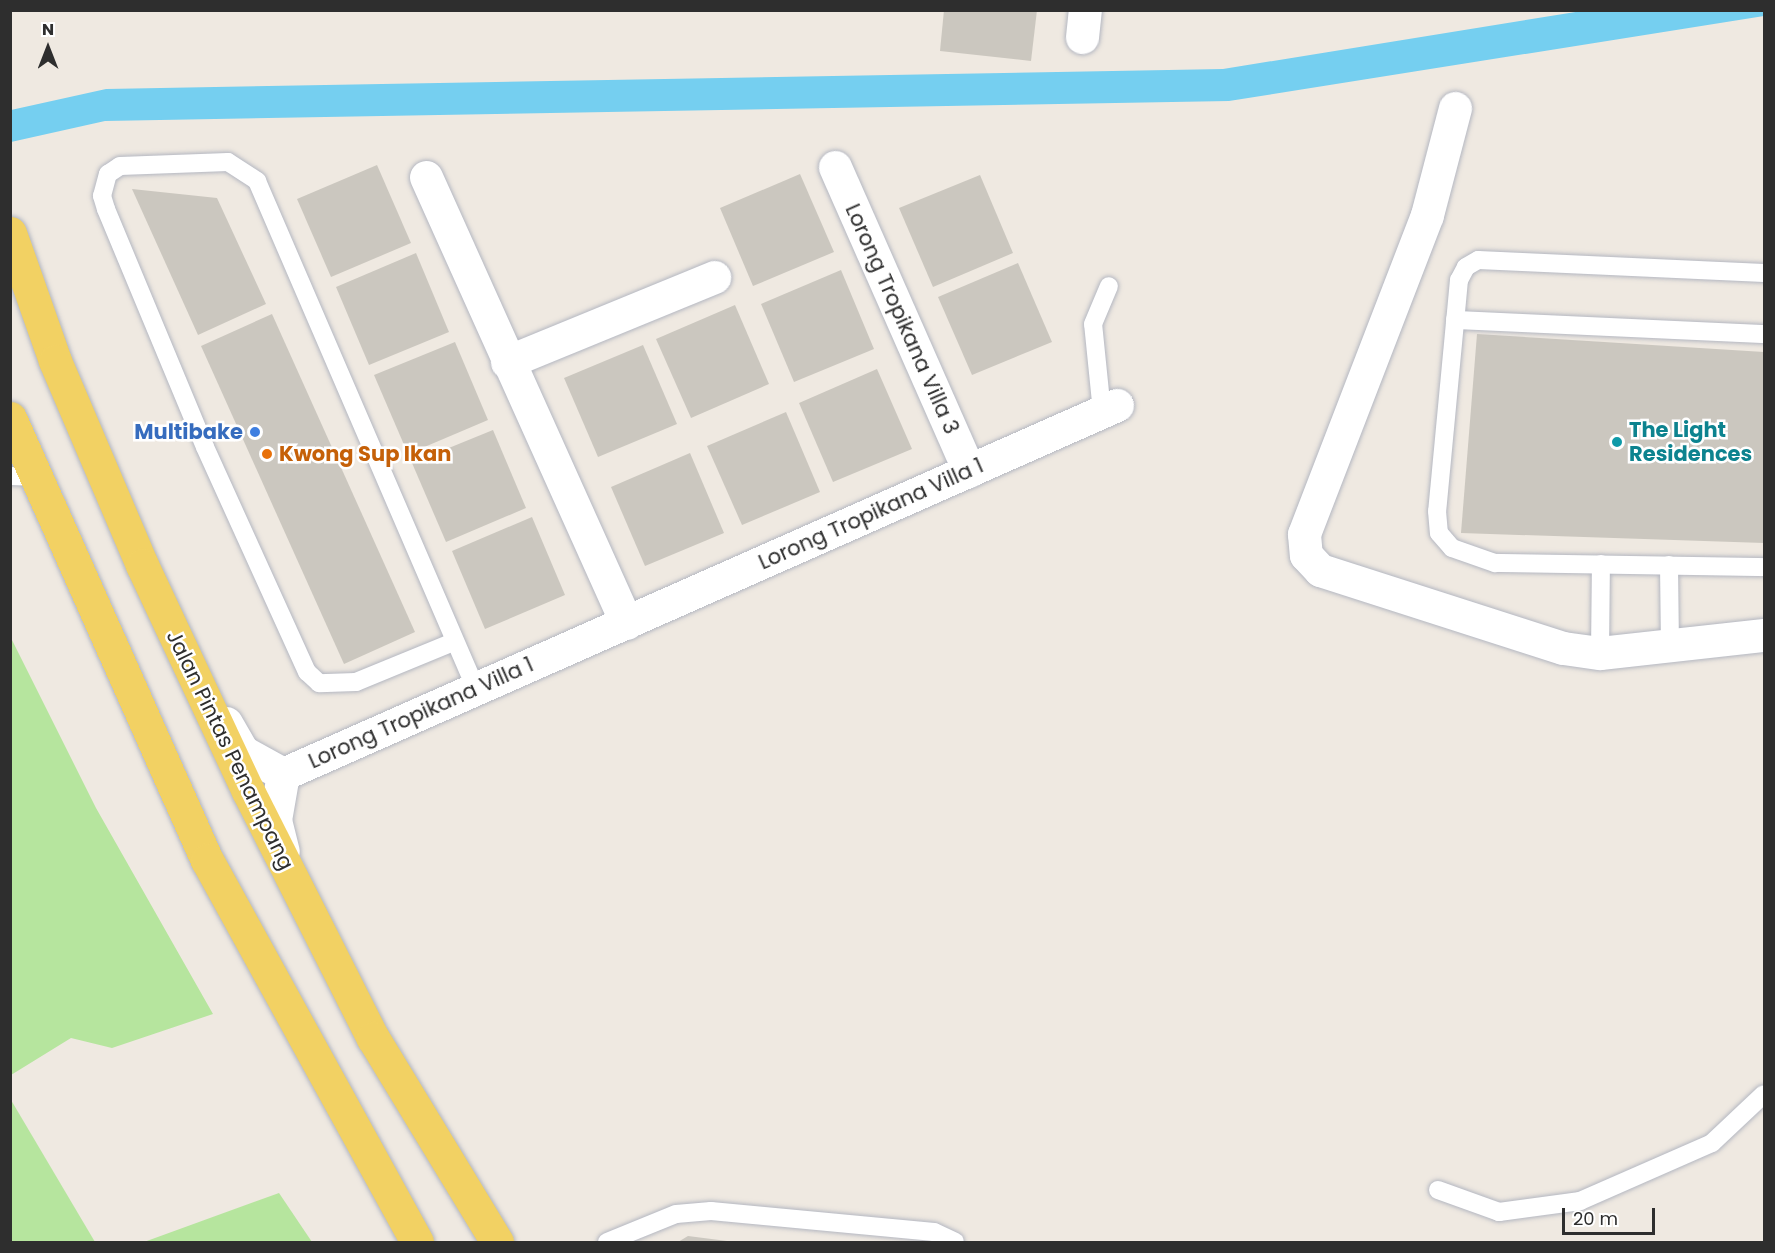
<!DOCTYPE html>
<style>
body{margin:0}
#map{position:relative;width:1775px;height:1253px;overflow:hidden;background:#efe9e1;font-family:Poppins,sans-serif}
div>[style]{position:absolute}
.green>*{inset:0;background:#b6e59e}
.water>*{inset:0;background:#75cff0}
.building>*{inset:0;background:#cbc7bf}
.roads{filter:drop-shadow(0 0 2px #b4b7c1) drop-shadow(0 0 2px #b4b7c1)}
.service>*{height:18px;margin:-9px;padding:0 9px;transform-origin:9px;border-radius:9px;background:#fff}
.minor>*{height:33px;margin:-16.5px;padding:0 16.5px;transform-origin:16.5px;border-radius:16.5px;background:#fff}
.primary>*{height:33px;margin:-16.5px;padding:0 16.5px;transform-origin:16.5px;border-radius:16.5px;background:#f2d163}
.dots>*{width:16px;height:16px;translate:-50% -50%;box-sizing:border-box;border:3px solid #fff;border-radius:50%}
span{translate:-50% -50%;white-space:nowrap;text-align:center;line-height:1.15;-webkit-text-stroke:5px #fff;paint-order:stroke}
.street-label{font-size:21px;color:#2e2e2e}
.culture-label{font-size:21px;color:#0d838f;font-weight:700}
.left{translate:0 -50%;text-align:left}
.shop-label{font-size:21px;color:#366cbe;font-weight:700}
.right{translate:-100% -50%;text-align:right}
.food-label{font-size:21px;color:#c56008;font-weight:700}
.frame{position:absolute;inset:0;border:12px solid #2e2e2e;pointer-events:none}
.north{position:absolute;left:18px;top:18px;width:60px;height:60px;-webkit-text-stroke:4px #fff;paint-order:stroke;rotate:0deg;font-size:16px;font-weight:700;line-height:24px;text-align:center;color:#2e2e2e}
.north::after{content:'';display:block;margin:auto;width:21px;height:27px;background:#2e2e2e;clip-path:polygon(50% 0,100% 100%,50% 72%,0 100%)}
.scale{position:absolute;left:1562px;top:1208px;width:93px;height:27px;box-sizing:border-box;border:3px solid #2e2e2e;border-top:0;padding-left:8px;font-size:18px;line-height:21px;white-space:nowrap;color:#2e2e2e;-webkit-text-stroke:4px #fff;paint-order:stroke}
</style>
<div id="map">
<div class="green">
<i style="clip-path:polygon(10px 636px,96px 808px,213px 1014px,112px 1048px,71px 1038px,11px 1075px)"></i>
<i style="clip-path:polygon(11px 1100px,95px 1242px,11px 1242px)"></i>
<i style="clip-path:polygon(279px 1193px,312px 1242px,144px 1242px)"></i>
</div>
<div class="water">
<i style="clip-path:polygon(1588px 10px,1764px 10px,1764px 16px,1229px 101px,105px 121px,11px 142px,11px 110px,106px 89px,1223px 69px)"></i>
</div>
<div class="building">
<i style="clip-path:polygon(944px 10px,1037px 10px,1031px 61px,940px 51px)"></i>
<i style="clip-path:polygon(377px 165px,411px 243px,331px 277px,297px 199px)"></i>
<i style="clip-path:polygon(800px 174px,834px 252px,753px 286px,720px 208px)"></i>
<i style="clip-path:polygon(980px 175px,1013px 253px,933px 287px,899px 208px)"></i>
<i style="clip-path:polygon(132px 189px,217px 198px,266px 304px,198px 335px)"></i>
<i style="clip-path:polygon(416px 253px,449px 332px,369px 365px,336px 287px)"></i>
<i style="clip-path:polygon(1018px 263px,1052px 342px,972px 375px,938px 297px)"></i>
<i style="clip-path:polygon(841px 270px,874px 349px,794px 382px,761px 304px)"></i>
<i style="clip-path:polygon(735px 305px,769px 384px,691px 418px,656px 339px)"></i>
<i style="clip-path:polygon(272px 314px,415px 632px,344px 664px,201px 346px)"></i>
<i style="clip-path:polygon(1477px 334px,1764px 352px,1764px 543px,1461px 533px)"></i>
<i style="clip-path:polygon(455px 342px,488px 420px,408px 454px,374px 375px)"></i>
<i style="clip-path:polygon(643px 345px,677px 424px,598px 457px,564px 378px)"></i>
<i style="clip-path:polygon(877px 369px,912px 449px,833px 482px,799px 403px)"></i>
<i style="clip-path:polygon(786px 412px,820px 492px,742px 525px,707px 446px)"></i>
<i style="clip-path:polygon(493px 430px,526px 508px,446px 542px,412px 463px)"></i>
<i style="clip-path:polygon(690px 453px,724px 533px,645px 566px,611px 487px)"></i>
<i style="clip-path:polygon(532px 517px,565px 595px,485px 629px,452px 551px)"></i>
<i style="clip-path:polygon(688px 1236px,727px 1241px,727px 1242px,678px 1242px)"></i>
</div>
<div class="roads">
<div class="service">
<i style="left:1764px;top:273px;width:286px;rotate:-177.4deg"></i>
<i style="left:1478px;top:260px;width:14px;rotate:150deg"></i>
<i style="left:1466px;top:267px;width:15px;rotate:118deg"></i>
<i style="left:1459px;top:280px;width:232px;rotate:95.4deg"></i>
<i style="left:1437px;top:511px;width:22px;rotate:85deg"></i>
<i style="left:1439px;top:533px;width:20px;rotate:49deg"></i>
<i style="left:1452px;top:548px;width:46px;rotate:19.2deg"></i>
<i style="left:1495px;top:563px;width:269px;rotate:0.9deg"></i>
<i style="left:1455px;top:320px;width:309px;rotate:2.6deg"></i>
<i style="left:1102px;top:412px;width:88px;rotate:-95.8deg"></i>
<i style="left:1093px;top:324px;width:41px;rotate:-67.2deg"></i>
<i style="left:10px;top:476px;width:23px;rotate:2deg"></i>
<i style="left:1669px;top:565px;width:80px;rotate:89.3deg"></i>
<i style="left:451px;top:643px;width:103px;rotate:157.7deg"></i>
<i style="left:356px;top:682px;width:37px;rotate:178deg"></i>
<i style="left:319px;top:683px;width:16px;rotate:-137deg"></i>
<i style="left:307px;top:672px;width:247px;rotate:-114.4deg"></i>
<i style="left:205px;top:447px;width:258px;rotate:-112.6deg"></i>
<i style="left:106px;top:209px;width:14px;rotate:-107deg"></i>
<i style="left:102px;top:196px;width:23px;rotate:-75deg"></i>
<i style="left:108px;top:174px;width:14px;rotate:-34deg"></i>
<i style="left:120px;top:166px;width:108px;rotate:-2.1deg"></i>
<i style="left:228px;top:162px;width:35px;rotate:33deg"></i>
<i style="left:257px;top:181px;width:553px;rotate:66.68deg"></i>
<i style="left:1600px;top:653px;width:89px;rotate:-89.4deg"></i>
<i style="left:1438px;top:1190px;width:65px;rotate:19.8deg"></i>
<i style="left:1499px;top:1212px;width:82px;rotate:-7.7deg"></i>
<i style="left:1580px;top:1201px;width:144px;rotate:-23.7deg"></i>
<i style="left:1712px;top:1143px;width:71px;rotate:-43.3deg"></i>
<i style="left:607px;top:1242px;width:74px;rotate:-22.1deg"></i>
<i style="left:676px;top:1214px;width:35px;rotate:-5deg"></i>
<i style="left:711px;top:1211px;width:224px;rotate:5.4deg"></i>
<i style="left:934px;top:1232px;width:23px;rotate:25deg"></i>
</div>
<div class="minor">
<i style="left:1082px;top:37px;width:27px;rotate:-84deg"></i>
<i style="left:1455px;top:108px;width:111px;rotate:104.7deg"></i>
<i style="left:1427px;top:215px;width:342px;rotate:111.1deg"></i>
<i style="left:1304px;top:534px;width:21px;rotate:85deg"></i>
<i style="left:1306px;top:555px;width:21px;rotate:47deg"></i>
<i style="left:1320px;top:570px;width:255px;rotate:17.8deg"></i>
<i style="left:1563px;top:648px;width:37px;rotate:8deg"></i>
<i style="left:1600px;top:653px;width:165px;rotate:-6.3deg"></i>
<i style="left:835px;top:167px;width:332px;rotate:66.2deg"></i>
<i style="left:426px;top:177px;width:489px;rotate:65.8deg"></i>
<i style="left:507px;top:362px;width:224px;rotate:-22.3deg"></i>
<i style="left:226px;top:723px;width:34px;rotate:60deg"></i>
<i style="left:243px;top:752px;width:46px;rotate:28.8deg"></i>
<i style="left:283px;top:774px;width:912px;rotate:-23.87deg"></i>
<i style="left:283px;top:774px;width:47px;rotate:99.9deg"></i>
<i style="left:275px;top:820px;width:32px;rotate:76deg"></i>
</div>
<div class="primary">
<i style="left:10px;top:233px;width:136px;rotate:70.6deg"></i>
<i style="left:55px;top:361px;width:222px;rotate:66.9deg"></i>
<i style="left:142px;top:565px;width:250px;rotate:64.9deg"></i>
<i style="left:248px;top:791px;width:277px;rotate:63.2deg"></i>
<i style="left:373px;top:1038px;width:239px;rotate:58.7deg"></i>
<i style="left:10px;top:418px;width:484px;rotate:66deg"></i>
<i style="left:207px;top:860px;width:436px;rotate:61.2deg"></i>
</div>
</div>
<div class="dots">
<i style="left:255px;top:432px;background:#3f7fe0"></i>
<i style="left:1617px;top:442px;background:#0f9aa8"></i>
<i style="left:267px;top:454px;background:#e8710a"></i>
</div>
<div class="street-label">
<span style="left:902px;top:319px;rotate:66deg">Lorong Tropikana Villa 3</span>
<span style="left:871px;top:514px;rotate:-24deg">Lorong Tropikana Villa 1</span>
<span style="left:421px;top:713px;rotate:-24deg">Lorong Tropikana Villa 1</span>
<span style="left:230px;top:750px;rotate:64deg">Jalan Pintas Penampang</span>
</div>
<div class="culture-label">
<span class="left" style="left:1629px;top:442px">The Light<br>Residences</span>
</div>
<div class="shop-label">
<span class="right" style="left:243px;top:432px">Multibake</span>
</div>
<div class="food-label">
<span class="left" style="left:279px;top:454px">Kwong Sup Ikan</span>
</div>
<div class="frame"></div>
<div class="north">N</div>
<div class="scale">20 m</div>
</div>
